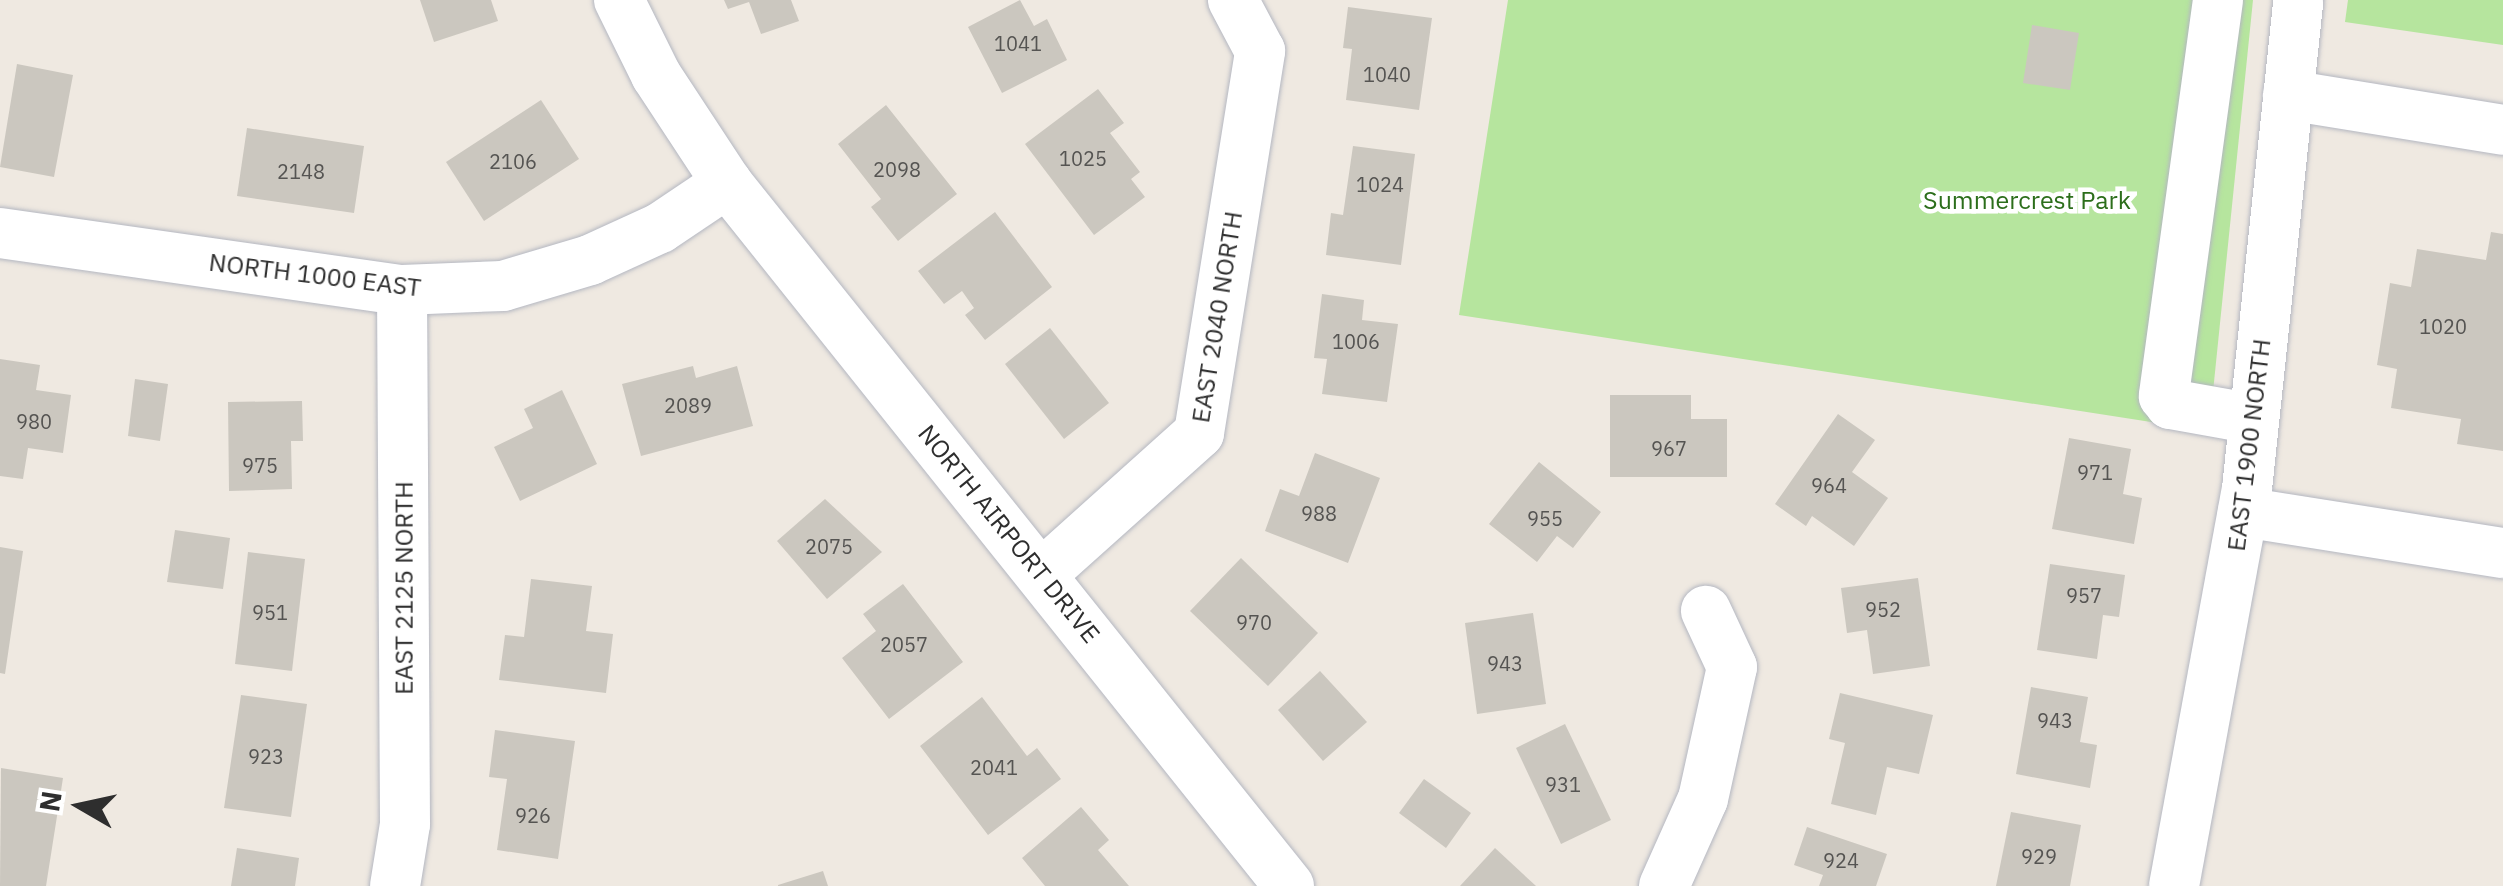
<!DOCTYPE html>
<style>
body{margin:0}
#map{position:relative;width:2503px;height:886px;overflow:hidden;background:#efe9e1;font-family:"IBM Plex Sans",sans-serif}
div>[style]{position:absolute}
.green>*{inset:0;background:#b6e59e}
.building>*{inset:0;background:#cbc7bf}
.roads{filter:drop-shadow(0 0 2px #b4b7c1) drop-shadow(0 0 2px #b4b7c1)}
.minor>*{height:50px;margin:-25px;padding:0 25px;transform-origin:25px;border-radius:25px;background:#fff}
span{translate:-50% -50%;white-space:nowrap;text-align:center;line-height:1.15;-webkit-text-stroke:9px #fff;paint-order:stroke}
.number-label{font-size:20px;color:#555452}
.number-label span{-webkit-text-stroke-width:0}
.park-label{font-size:25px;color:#2c6e1b}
.street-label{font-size:25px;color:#2e2e2e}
.north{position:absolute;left:30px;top:756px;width:100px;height:100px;-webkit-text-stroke:8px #fff;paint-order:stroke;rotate:279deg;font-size:28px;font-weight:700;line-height:40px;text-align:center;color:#2e2e2e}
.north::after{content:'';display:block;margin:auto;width:35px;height:45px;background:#2e2e2e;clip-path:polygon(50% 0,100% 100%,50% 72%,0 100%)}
</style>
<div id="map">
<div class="green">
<i style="clip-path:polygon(1508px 0,2253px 0,2209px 431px,1459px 315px)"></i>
<i style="clip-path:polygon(2348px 0,2503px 0,2503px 45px,2345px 22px)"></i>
</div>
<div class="building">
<i style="clip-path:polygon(420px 0,491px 0,498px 21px,434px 42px)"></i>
<i style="clip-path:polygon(724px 0,791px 0,799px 21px,761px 34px,749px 2px,728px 9px)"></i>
<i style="clip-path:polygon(1020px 0,1034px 26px,1047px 19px,1067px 60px,1002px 93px,968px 27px)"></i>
<i style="clip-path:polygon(1348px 7px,1432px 18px,1419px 110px,1346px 100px,1352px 49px,1343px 48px)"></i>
<i style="clip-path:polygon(2032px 25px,2079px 33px,2070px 90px,2023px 83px)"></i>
<i style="clip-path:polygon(17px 64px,73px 75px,54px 177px,0 167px)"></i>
<i style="clip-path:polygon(1098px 89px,1124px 123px,1110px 133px,1140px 172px,1131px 179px,1145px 197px,1094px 235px,1025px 144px)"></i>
<i style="clip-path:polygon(541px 100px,579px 159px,484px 221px,446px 162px)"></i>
<i style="clip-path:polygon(886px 105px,957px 194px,898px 241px,871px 207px,881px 199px,838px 144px)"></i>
<i style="clip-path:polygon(247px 128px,364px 146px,354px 213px,237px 196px)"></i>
<i style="clip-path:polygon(1353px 146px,1415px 154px,1401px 265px,1326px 255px,1331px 213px,1343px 215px)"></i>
<i style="clip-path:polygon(995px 212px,1052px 287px,985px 340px,965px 315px,974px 308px,962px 291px,944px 304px,918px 271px)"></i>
<i style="clip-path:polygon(2491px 232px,2503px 234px,2503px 451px,2457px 444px,2461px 419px,2391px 408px,2397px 369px,2377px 365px,2390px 283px,2411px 287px,2417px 249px,2486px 260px)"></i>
<i style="clip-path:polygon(1322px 294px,1364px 300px,1362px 320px,1398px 324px,1387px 402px,1322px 394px,1327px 359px,1314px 358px)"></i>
<i style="clip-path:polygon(1050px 328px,1109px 403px,1064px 439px,1005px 364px)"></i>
<i style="clip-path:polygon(0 359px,40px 365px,36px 390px,71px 395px,63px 453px,28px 448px,23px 479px,0 476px)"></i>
<i style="clip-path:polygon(693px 366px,696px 378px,737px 366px,753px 426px,641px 456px,622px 384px)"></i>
<i style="clip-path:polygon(135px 379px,168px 384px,160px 441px,128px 436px)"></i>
<i style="clip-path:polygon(562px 390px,597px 464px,520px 501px,494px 447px,533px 428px,524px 409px)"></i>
<i style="clip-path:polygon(1610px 395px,1691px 395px,1691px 419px,1727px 419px,1727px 477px,1610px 477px)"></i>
<i style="clip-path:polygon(302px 401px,303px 441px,291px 441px,292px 489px,229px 491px,228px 402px)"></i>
<i style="clip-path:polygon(1838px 414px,1875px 440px,1852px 472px,1888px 498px,1854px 546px,1812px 516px,1806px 526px,1775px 504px)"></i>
<i style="clip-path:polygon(2069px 438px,2131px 449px,2123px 494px,2142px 498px,2134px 544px,2052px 529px)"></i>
<i style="clip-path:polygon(1315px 453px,1380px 478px,1348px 563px,1265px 531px,1280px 489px,1299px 496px)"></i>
<i style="clip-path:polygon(1539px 462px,1601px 512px,1573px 548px,1557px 536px,1537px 562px,1489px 524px)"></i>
<i style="clip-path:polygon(825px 499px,882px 552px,827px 599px,777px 541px)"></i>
<i style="clip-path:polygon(175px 530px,230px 538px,223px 589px,167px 582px)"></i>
<i style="clip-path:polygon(0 547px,23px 551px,5px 674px,0 673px)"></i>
<i style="clip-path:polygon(248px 552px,305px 559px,292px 671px,235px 664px)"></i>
<i style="clip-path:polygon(1241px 558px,1318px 633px,1268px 686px,1190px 611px)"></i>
<i style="clip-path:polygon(2050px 564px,2125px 575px,2119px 617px,2103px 615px,2097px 659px,2037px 650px)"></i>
<i style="clip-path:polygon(1918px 578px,1930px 666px,1873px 674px,1867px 630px,1847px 633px,1841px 588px)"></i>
<i style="clip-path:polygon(531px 579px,592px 586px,586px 631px,613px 634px,606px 693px,499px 680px,505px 635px,524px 637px)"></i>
<i style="clip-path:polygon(903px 584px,963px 662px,889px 719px,842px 658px,876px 631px,863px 614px)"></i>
<i style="clip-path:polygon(1533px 613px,1546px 704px,1477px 714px,1465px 623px)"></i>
<i style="clip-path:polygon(1320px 671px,1367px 722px,1323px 761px,1278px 710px)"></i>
<i style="clip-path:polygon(2031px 687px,2088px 697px,2080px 742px,2097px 745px,2090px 788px,2016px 774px)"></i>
<i style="clip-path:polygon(1840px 693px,1933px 715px,1919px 774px,1887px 767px,1876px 815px,1831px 804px,1845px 743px,1829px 739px)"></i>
<i style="clip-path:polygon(241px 695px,307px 704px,291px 817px,224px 808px)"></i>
<i style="clip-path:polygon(982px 697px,1027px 756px,1037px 748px,1061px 779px,988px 835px,920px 746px)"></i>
<i style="clip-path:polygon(1565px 724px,1611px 820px,1561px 844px,1516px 748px)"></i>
<i style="clip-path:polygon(495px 730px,575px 741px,558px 859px,497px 850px,507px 779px,489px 777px)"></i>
<i style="clip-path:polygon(1px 768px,63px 778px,46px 886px,0 886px)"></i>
<i style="clip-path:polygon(1424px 779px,1471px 813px,1446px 848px,1399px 813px)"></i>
<i style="clip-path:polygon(1081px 807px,1109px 840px,1098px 850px,1129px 886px,1045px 886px,1022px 858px)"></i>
<i style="clip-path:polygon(2011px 812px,2081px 825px,2070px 886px,1996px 886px)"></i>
<i style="clip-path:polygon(1807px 827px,1887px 854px,1876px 886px,1819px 886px,1823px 875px,1794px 865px)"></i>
<i style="clip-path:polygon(237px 848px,299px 858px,295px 886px,231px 886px)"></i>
<i style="clip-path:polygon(1495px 848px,1536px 886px,1460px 886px)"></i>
<i style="clip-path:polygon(823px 871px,828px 886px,778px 886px,778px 885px)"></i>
</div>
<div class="roads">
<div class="minor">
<i style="left:619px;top:0;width:84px;rotate:63.7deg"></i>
<i style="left:656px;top:75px;width:129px;rotate:56.7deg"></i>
<i style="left:727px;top:183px;width:900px;rotate:51.36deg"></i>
<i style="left:2218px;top:0;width:400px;rotate:97.8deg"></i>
<i style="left:2164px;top:396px;width:10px;rotate:53deg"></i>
<i style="left:2170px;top:404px;width:85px;rotate:10.1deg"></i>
<i style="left:2288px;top:95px;width:218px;rotate:9.2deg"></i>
<i style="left:0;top:233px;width:406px;rotate:8.1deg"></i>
<i style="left:402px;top:290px;width:101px;rotate:-2.3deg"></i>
<i style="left:503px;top:286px;width:91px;rotate:-16.6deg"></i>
<i style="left:590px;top:260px;width:77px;rotate:-24.6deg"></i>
<i style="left:660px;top:228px;width:81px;rotate:-33.9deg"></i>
<i style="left:2243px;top:512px;width:263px;rotate:9deg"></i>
<i style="left:1042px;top:574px;width:211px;rotate:-41.9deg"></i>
<i style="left:1199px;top:433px;width:387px;rotate:-80.9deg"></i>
<i style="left:1260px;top:51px;width:58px;rotate:-117.9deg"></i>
<i style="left:395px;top:886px;width:63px;rotate:-80.8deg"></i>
<i style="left:405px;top:824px;width:534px;rotate:-90.32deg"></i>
<i style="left:1664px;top:886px;width:95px;rotate:-65.9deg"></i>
<i style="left:1703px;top:799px;width:135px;rotate:-77.6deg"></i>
<i style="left:1732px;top:667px;width:62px;rotate:-114.9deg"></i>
<i style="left:2174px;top:886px;width:404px;rotate:-79.6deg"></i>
<i style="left:2247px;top:489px;width:492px;rotate:-84deg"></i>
</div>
</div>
<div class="number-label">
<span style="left:1018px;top:43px">1041</span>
<span style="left:1387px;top:74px">1040</span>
<span style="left:1083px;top:158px">1025</span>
<span style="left:513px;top:161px">2106</span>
<span style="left:897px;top:169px">2098</span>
<span style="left:301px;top:171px">2148</span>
<span style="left:1380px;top:184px">1024</span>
<span style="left:2443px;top:326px">1020</span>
<span style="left:1356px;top:341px">1006</span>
<span style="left:688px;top:405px">2089</span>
<span style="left:34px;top:421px">980</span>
<span style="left:1669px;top:448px">967</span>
<span style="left:260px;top:465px">975</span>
<span style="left:2095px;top:472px">971</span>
<span style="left:1829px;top:485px">964</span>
<span style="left:1319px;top:513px">988</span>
<span style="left:1545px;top:518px">955</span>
<span style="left:829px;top:546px">2075</span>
<span style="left:2084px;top:595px">957</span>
<span style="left:1883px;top:609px">952</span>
<span style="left:270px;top:612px">951</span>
<span style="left:1254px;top:622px">970</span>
<span style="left:904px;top:644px">2057</span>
<span style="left:1505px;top:663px">943</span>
<span style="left:2055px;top:720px">943</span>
<span style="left:266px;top:756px">923</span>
<span style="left:994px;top:767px">2041</span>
<span style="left:1563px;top:784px">931</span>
<span style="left:533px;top:815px">926</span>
<span style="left:2039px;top:856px">929</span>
<span style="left:1841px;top:860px">924</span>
</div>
<div class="park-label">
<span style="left:2027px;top:200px">Summercrest Park</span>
</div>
<div class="street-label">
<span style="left:315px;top:275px;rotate:7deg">NORTH 1000 EAST</span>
<span style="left:1217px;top:317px;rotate:-81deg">EAST 2040 NORTH</span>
<span style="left:2249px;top:445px;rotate:-83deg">EAST 1900 NORTH</span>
<span style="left:1009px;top:534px;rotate:51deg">NORTH AIRPORT DRIVE</span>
<span style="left:404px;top:588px;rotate:-90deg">EAST 2125 NORTH</span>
</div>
<div class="north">N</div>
</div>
